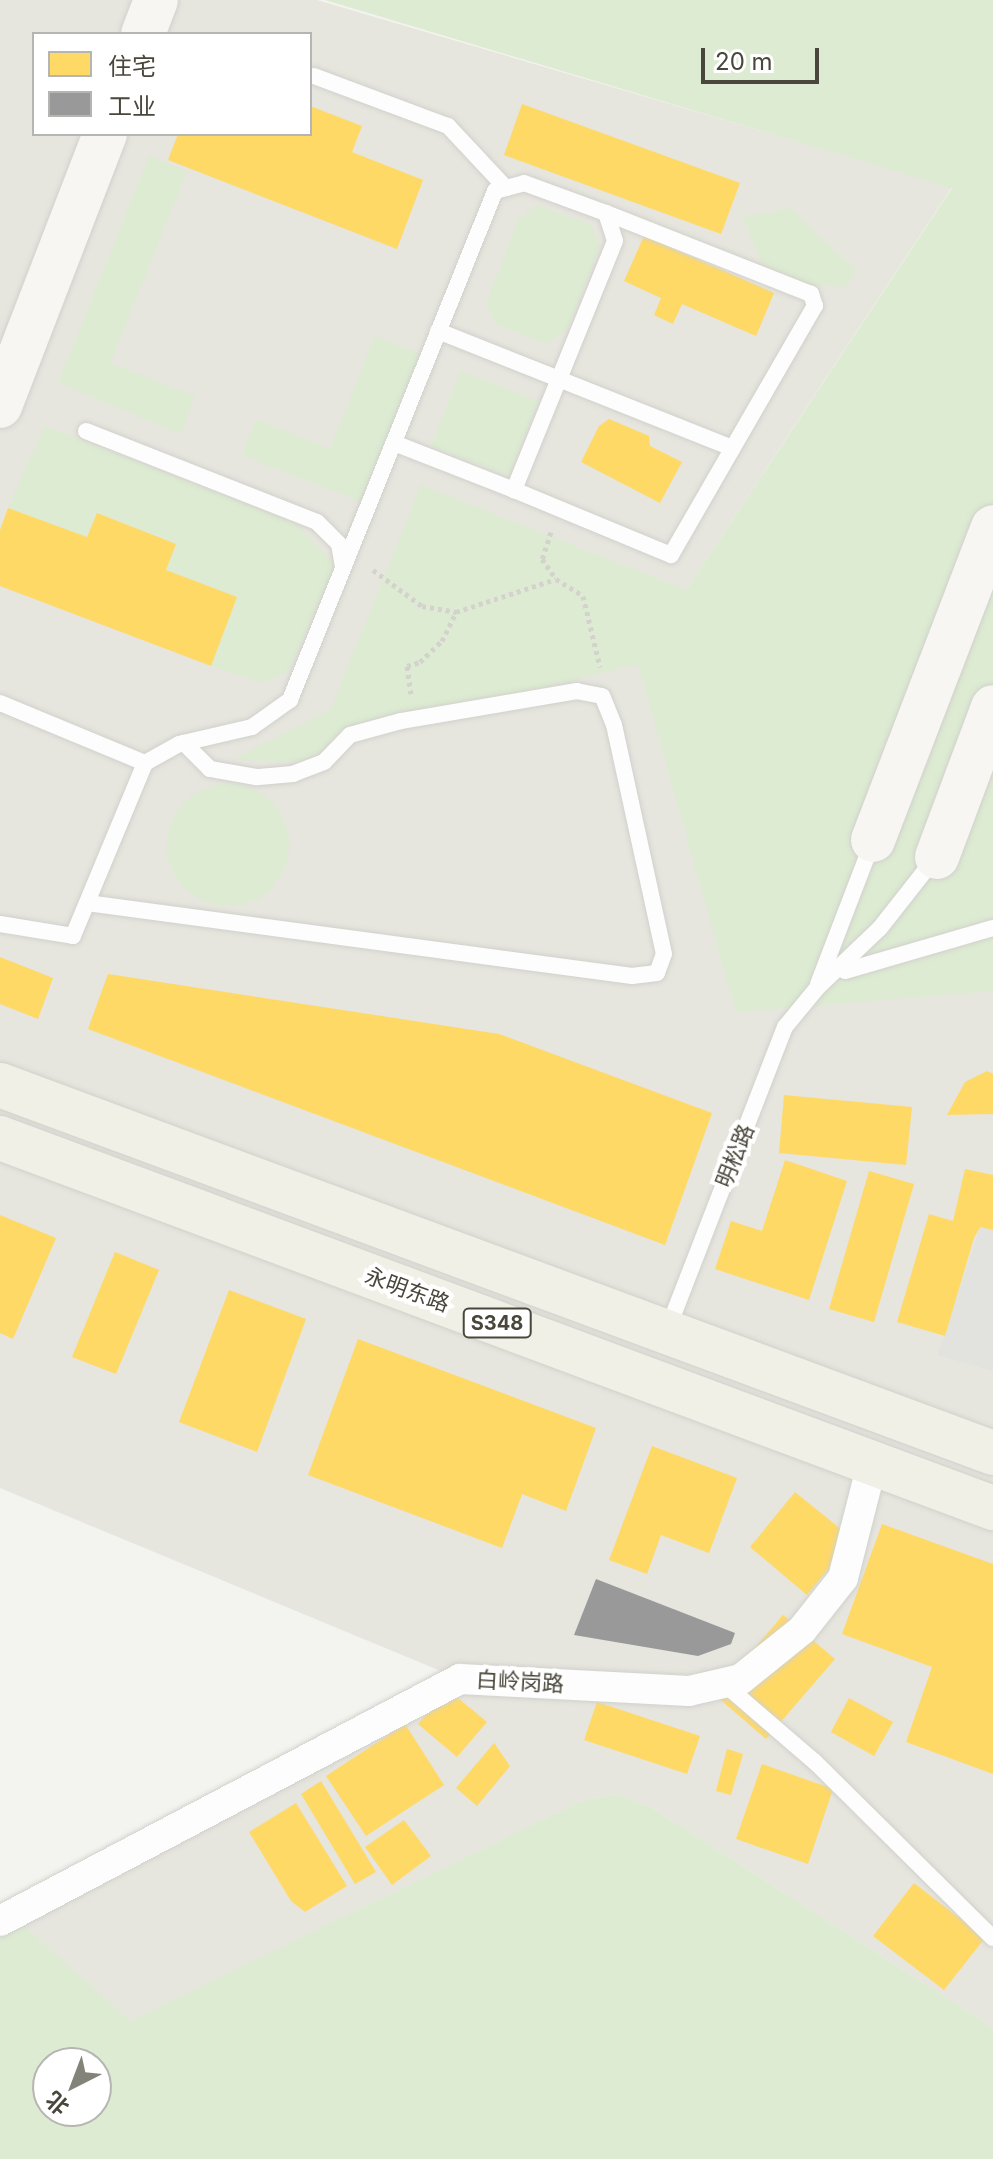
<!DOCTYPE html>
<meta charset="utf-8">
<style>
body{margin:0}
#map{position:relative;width:993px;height:2159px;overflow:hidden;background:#f3f3ef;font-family:Inter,"Noto Sans SC",sans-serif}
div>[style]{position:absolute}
.residential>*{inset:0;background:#e6e5de}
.green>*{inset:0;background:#ddebd2}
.round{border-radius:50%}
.parking>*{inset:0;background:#e2e2de}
.homes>*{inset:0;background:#ffd966}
.industry>*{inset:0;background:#999}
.path>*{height:5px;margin-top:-2.5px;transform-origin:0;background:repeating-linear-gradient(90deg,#d3d2cd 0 4px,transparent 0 8px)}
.roads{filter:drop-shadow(0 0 2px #d1d1cc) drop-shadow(0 0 2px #d1d1cc)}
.lane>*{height:16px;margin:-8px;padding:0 8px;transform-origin:8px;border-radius:8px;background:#fdfdfd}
.street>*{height:30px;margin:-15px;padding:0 15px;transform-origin:15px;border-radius:15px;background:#fdfdfd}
.secondary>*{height:44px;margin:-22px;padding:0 22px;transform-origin:22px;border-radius:22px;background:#f7f6f2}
.primary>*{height:44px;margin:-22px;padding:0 22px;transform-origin:22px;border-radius:22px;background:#f1f0e7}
span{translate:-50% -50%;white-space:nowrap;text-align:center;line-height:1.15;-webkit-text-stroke:8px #fff;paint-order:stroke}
.shield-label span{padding:2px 6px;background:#fff;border:2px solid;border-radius:6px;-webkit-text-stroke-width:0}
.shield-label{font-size:20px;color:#49463b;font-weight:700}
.street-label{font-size:22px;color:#49463b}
.legend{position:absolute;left:32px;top:32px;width:280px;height:104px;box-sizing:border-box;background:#fff;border:2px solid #b6b5b1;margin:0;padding:10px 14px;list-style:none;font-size:24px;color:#49463b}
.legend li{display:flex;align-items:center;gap:16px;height:40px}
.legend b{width:40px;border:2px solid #b6b5b1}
.north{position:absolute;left:32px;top:2047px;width:80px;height:80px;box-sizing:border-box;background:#fff;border:2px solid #b6b5b1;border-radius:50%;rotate:222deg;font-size:22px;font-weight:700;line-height:32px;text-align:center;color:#49463b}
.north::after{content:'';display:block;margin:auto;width:28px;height:36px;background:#84837a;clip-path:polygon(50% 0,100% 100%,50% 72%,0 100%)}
.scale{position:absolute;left:701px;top:48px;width:118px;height:36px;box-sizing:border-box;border:4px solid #49463b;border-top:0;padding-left:10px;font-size:24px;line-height:28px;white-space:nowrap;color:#49463b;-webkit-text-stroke:6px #fff;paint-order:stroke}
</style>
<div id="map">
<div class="residential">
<i style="clip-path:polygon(evenodd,0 0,317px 0,952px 187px,686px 590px,993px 989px,993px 2028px,654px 1809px,616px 1794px,581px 1801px,130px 2022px,9px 1912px,460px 1679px,0 1488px,0 0,34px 34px,310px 34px,310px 134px,34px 134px,34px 34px)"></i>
</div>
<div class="green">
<i style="clip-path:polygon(325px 0,993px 0,993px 991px,736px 1012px,638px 664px,351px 735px,324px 762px,232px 760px,330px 710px,421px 485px,686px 590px,952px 188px)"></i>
<i style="clip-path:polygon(149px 156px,187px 171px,110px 363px,195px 397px,181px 434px,58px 383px)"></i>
<i style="clip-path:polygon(538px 205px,591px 225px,600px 245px,567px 330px,545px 344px,496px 324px,486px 305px,518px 219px)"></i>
<i style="clip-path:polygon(790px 208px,856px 271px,846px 287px,797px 284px,762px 263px,742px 217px)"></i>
<i style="clip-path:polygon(375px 336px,420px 354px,361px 502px,242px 455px,256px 419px,330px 449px)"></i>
<i style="clip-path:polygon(461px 371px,538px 401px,509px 476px,431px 446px)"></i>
<i style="clip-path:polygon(45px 426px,295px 523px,336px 565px,288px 671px,264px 683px,211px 666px,237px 597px,166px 570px,176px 544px,97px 513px,87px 537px,8px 508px)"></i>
<i class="round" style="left:167px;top:784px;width:122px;height:122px"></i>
<i style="clip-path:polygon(evenodd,616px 1794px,654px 1809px,993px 2028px,993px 2159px,0 2159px,0 1921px,9px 1912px,130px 2021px,581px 1801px,616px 1794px,48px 2063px,96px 2063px,96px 2111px,48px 2111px,48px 2063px)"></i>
</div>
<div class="parking">
<i style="clip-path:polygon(980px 1227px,993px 1230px,993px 1371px,938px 1355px)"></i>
</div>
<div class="homes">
<i style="clip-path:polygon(522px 104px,740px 183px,721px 234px,504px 155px)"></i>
<i style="clip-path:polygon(310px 106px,362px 126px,352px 152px,423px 180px,397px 249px,168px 160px,178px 134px,310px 134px)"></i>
<i style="clip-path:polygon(644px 236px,774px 293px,756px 336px,682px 304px,673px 324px,654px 315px,661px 298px,624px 281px)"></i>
<i style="clip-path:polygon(609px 419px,649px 436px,650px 446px,682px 462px,660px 503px,581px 462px,599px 426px)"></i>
<i style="clip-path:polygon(8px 508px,87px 537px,97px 513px,176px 544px,166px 570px,237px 597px,211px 666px,0 586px,0 530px)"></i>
<i style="clip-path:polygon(0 957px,53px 978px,38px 1019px,0 1004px)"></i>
<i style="clip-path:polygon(108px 974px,499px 1034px,712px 1113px,665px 1245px,88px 1029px)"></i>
<i style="clip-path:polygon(987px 1071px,993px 1074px,993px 1114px,947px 1115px,965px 1082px)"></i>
<i style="clip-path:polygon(784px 1095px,912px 1107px,906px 1165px,779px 1153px)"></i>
<i style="clip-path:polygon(785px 1160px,847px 1181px,809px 1300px,715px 1269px,731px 1221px,762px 1231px)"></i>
<i style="clip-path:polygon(965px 1169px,993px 1175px,993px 1230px,980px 1227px,974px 1238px,945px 1336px,897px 1322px,929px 1214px,953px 1221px)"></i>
<i style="clip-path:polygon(869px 1171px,914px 1184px,874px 1322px,829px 1309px)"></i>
<i style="clip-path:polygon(0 1215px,56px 1238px,13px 1339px,0 1333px)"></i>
<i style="clip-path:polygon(115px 1252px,159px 1270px,116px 1374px,72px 1357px)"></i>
<i style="clip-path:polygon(229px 1290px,306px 1319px,257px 1452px,179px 1422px)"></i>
<i style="clip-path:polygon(358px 1339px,596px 1428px,566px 1511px,522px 1494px,502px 1548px,308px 1475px)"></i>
<i style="clip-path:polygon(652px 1446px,737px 1478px,709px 1553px,661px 1535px,647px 1574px,609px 1560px)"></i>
<i style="clip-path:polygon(795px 1492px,853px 1539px,807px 1595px,750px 1547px)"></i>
<i style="clip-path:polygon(882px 1524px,993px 1564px,993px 1774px,906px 1742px,932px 1667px,842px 1634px)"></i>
<i style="clip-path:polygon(783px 1615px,835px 1659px,766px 1739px,715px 1695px)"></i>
<i style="clip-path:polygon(447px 1689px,487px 1722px,457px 1757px,418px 1724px)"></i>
<i style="clip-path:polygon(849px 1698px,893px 1722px,874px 1756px,831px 1732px)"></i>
<i style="clip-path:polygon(597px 1702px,700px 1736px,687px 1774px,584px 1740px)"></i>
<i style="clip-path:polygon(405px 1724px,444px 1785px,366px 1836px,326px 1776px)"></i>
<i style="clip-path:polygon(494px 1743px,510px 1766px,477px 1806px,456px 1788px)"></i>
<i style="clip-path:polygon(727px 1749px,743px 1754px,731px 1795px,716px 1791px)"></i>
<i style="clip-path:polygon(762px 1764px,833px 1789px,808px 1864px,736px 1839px)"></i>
<i style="clip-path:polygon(321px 1781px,376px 1872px,355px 1884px,301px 1794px)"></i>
<i style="clip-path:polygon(296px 1803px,347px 1886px,305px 1912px,291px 1901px,249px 1832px)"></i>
<i style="clip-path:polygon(404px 1820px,431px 1856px,392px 1885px,365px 1847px)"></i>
<i style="clip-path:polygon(914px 1883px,985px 1938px,944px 1990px,873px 1936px)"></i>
</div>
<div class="industry">
<i style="clip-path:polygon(596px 1579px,735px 1633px,731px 1644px,698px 1656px,574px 1635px)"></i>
</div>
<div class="path">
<i style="left:551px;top:532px;width:28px;rotate:108deg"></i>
<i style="left:542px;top:559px;width:24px;rotate:55deg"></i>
<i style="left:556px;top:579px;width:32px;rotate:32deg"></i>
<i style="left:583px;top:596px;width:73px;rotate:76.5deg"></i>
<i style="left:373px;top:570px;width:61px;rotate:36.3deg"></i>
<i style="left:422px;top:606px;width:35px;rotate:10deg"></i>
<i style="left:411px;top:694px;width:28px;rotate:-98deg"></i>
<i style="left:407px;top:666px;width:14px;rotate:-17deg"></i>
<i style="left:420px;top:662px;width:30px;rotate:-44deg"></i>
<i style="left:442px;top:641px;width:32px;rotate:-64deg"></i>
<i style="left:456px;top:612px;width:105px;rotate:-18.3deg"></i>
</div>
<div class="roads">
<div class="lane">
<i style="left:314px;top:76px;width:143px;rotate:20.5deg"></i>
<i style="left:448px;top:126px;width:85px;rotate:46.9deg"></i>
<i style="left:438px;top:331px;width:316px;rotate:21.7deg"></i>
<i style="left:86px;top:431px;width:248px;rotate:21.5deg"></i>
<i style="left:317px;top:522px;width:31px;rotate:45deg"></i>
<i style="left:339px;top:544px;width:23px;rotate:80deg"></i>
<i style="left:514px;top:490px;width:170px;rotate:22.5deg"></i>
<i style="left:671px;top:555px;width:288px;rotate:-60deg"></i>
<i style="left:815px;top:306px;width:13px;rotate:-108deg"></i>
<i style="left:811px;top:294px;width:220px;rotate:-158.4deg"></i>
<i style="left:0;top:703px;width:157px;rotate:22.5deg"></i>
<i style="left:87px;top:903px;width:550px;rotate:7.63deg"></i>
<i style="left:632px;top:976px;width:25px;rotate:-7deg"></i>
<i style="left:657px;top:973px;width:20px;rotate:-70deg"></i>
<i style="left:664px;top:954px;width:234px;rotate:-102.3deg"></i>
<i style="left:614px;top:725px;width:31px;rotate:-112deg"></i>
<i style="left:602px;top:696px;width:25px;rotate:-169deg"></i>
<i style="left:577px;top:691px;width:179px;rotate:170.3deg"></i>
<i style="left:401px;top:721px;width:53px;rotate:164.6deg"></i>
<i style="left:350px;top:735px;width:37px;rotate:134deg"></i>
<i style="left:324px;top:762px;width:33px;rotate:159deg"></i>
<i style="left:293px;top:774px;width:37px;rotate:175deg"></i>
<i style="left:256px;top:777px;width:47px;rotate:-170.1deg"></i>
<i style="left:210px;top:769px;width:37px;rotate:-135deg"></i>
<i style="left:0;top:924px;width:74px;rotate:9.3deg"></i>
<i style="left:73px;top:936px;width:187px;rotate:-67.4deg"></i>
<i style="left:145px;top:763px;width:39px;rotate:-29deg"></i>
<i style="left:179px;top:744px;width:75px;rotate:-13.1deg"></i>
<i style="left:252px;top:727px;width:47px;rotate:-35.4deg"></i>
<i style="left:290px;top:700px;width:549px;rotate:-68.06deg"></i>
<i style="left:495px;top:191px;width:30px;rotate:-15deg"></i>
<i style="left:524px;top:183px;width:87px;rotate:20.1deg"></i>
<i style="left:606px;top:213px;width:29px;rotate:72deg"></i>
<i style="left:615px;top:241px;width:269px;rotate:112.1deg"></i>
<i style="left:514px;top:490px;width:129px;rotate:-158.6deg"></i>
<i style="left:845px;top:971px;width:154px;rotate:-16.2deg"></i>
<i style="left:818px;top:984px;width:153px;rotate:-69deg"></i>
<i style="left:667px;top:1331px;width:326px;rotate:-68.8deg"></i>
<i style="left:785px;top:1027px;width:50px;rotate:-50.6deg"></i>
<i style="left:817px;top:988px;width:87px;rotate:-43.6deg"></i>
<i style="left:880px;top:928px;width:89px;rotate:-51.8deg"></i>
<i style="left:723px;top:1683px;width:121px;rotate:40.7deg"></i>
<i style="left:815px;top:1762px;width:250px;rotate:44.7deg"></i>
</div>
<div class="street">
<i style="left:0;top:1921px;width:520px;rotate:-27.75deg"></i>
<i style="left:460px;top:1679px;width:229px;rotate:3deg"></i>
<i style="left:689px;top:1691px;width:53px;rotate:-13deg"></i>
<i style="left:741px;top:1679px;width:78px;rotate:-38.8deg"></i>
<i style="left:802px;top:1630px;width:66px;rotate:-51.7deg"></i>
<i style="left:843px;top:1578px;width:118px;rotate:-75.7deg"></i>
</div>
<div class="secondary">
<i style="left:143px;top:34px;width:36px;rotate:-69deg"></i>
<i style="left:0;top:406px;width:292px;rotate:-68.9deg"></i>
<i style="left:873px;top:840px;width:335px;rotate:-69deg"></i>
<i style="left:937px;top:857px;width:160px;rotate:-69.5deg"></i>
</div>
<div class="primary">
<i style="left:0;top:1085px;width:1059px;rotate:20.33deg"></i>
<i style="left:0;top:1138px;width:1060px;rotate:20.44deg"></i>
</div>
</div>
<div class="shield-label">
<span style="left:497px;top:1323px">S348</span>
</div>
<div class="street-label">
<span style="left:735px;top:1156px;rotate:-68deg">明松路</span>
<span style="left:407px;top:1290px;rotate:20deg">永明东路</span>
<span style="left:520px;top:1682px;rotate:3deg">白岭岗路</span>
</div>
<ul class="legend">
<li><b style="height:22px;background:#ffd966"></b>住宅</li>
<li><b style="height:22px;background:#999"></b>工业</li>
</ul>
<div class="north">北</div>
<div class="scale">20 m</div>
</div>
